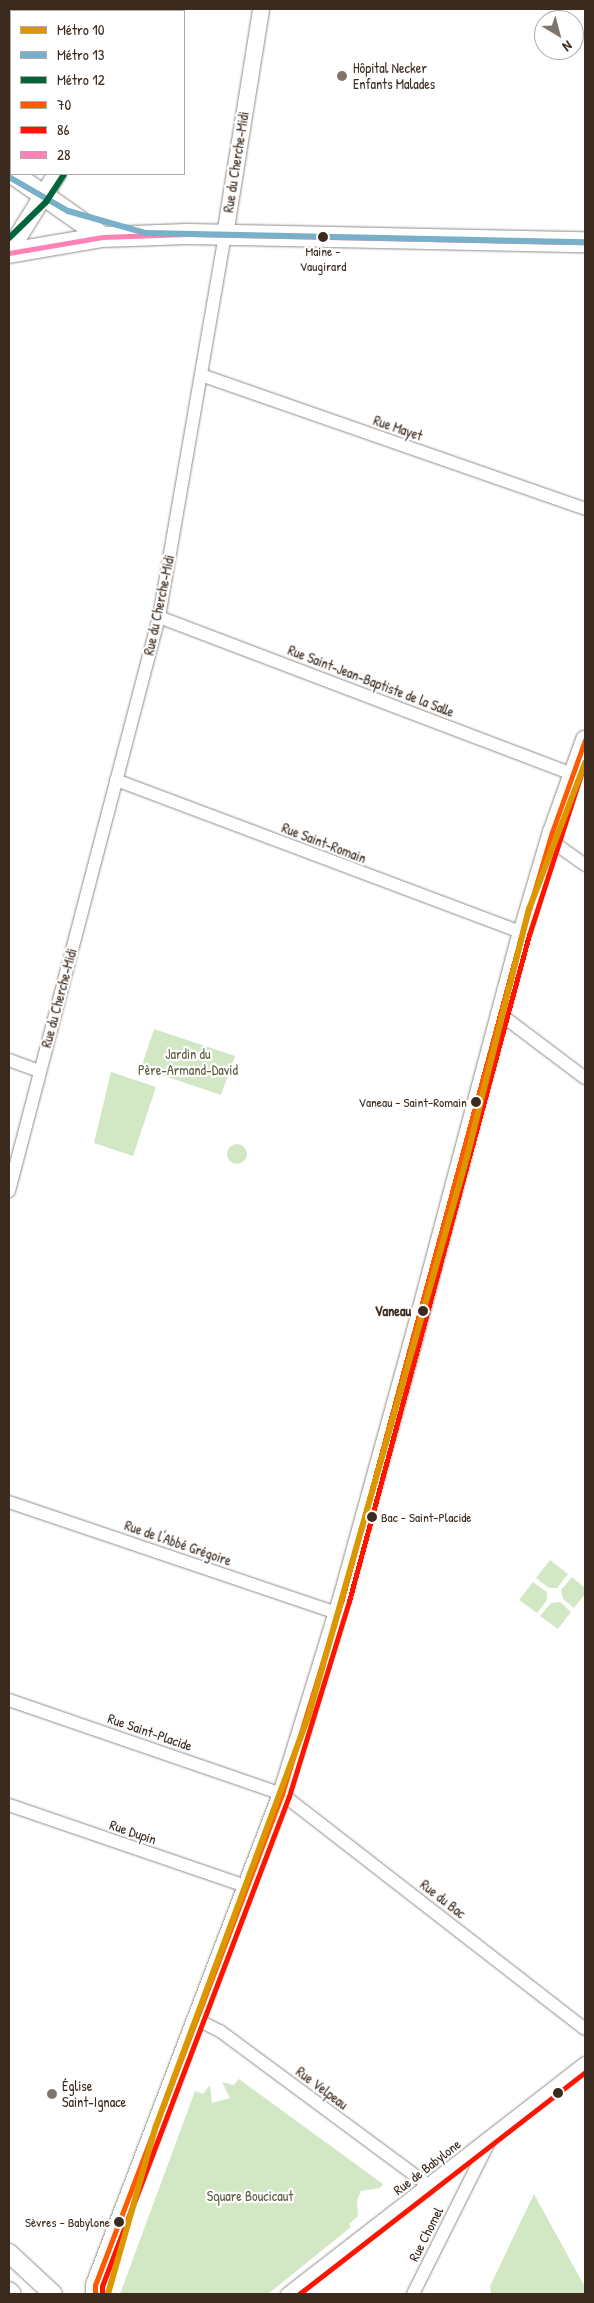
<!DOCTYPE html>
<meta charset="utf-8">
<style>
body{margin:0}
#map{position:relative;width:594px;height:2303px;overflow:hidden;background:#fff;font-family:"Patrick Hand",sans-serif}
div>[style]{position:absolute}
.green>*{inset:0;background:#d2e8c4}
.round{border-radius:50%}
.roads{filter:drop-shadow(0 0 1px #8e8b88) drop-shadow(0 0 1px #8e8b88)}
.minor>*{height:12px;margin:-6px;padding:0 6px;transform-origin:6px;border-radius:6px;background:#fff}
.tertiary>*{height:16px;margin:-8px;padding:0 8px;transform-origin:8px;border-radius:8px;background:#fff}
.secondary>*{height:18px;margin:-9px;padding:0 9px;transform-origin:9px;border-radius:9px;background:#fff}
.primary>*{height:20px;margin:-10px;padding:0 10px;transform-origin:10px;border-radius:10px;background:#fff}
.bus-1>*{height:5px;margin:-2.5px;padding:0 2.5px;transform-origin:2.5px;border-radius:2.5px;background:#ff5a00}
.bus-2>*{height:5px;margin:-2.5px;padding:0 2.5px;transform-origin:2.5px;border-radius:2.5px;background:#ff1400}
.bus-3>*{height:5px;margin:-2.5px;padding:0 2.5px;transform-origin:2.5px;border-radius:2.5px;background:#ff82b4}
.metro-1>*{height:6px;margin:-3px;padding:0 3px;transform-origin:3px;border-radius:3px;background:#dc9600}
.metro-2>*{height:6px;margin:-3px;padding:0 3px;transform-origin:3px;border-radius:3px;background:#77b0c8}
.metro-3>*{height:6px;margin:-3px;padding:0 3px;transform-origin:3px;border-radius:3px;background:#00643c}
.dots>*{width:14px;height:14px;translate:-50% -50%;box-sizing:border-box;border:2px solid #fff;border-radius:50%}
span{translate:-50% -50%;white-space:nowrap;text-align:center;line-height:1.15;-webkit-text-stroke:4.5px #fff;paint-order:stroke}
.bus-label{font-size:13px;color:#3b2a1e}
.right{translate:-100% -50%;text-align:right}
.left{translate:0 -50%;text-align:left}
.poi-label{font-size:14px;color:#3b2a1e}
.street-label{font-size:14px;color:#3b2a1e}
.park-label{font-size:14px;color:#5d5e41}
.stop-label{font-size:14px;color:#3b2a1e;font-weight:700}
.frame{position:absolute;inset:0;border:10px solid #3b2a1e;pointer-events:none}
.legend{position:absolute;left:10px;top:10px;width:175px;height:165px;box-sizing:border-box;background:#fff;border:1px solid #b1aaa5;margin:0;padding:6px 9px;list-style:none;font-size:15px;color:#3b2a1e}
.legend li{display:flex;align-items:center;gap:10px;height:25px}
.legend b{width:25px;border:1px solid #b1aaa5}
.north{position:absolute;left:534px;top:10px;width:50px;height:50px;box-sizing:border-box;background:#fff;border:1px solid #b1aaa5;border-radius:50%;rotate:143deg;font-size:14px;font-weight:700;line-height:20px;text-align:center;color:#3b2a1e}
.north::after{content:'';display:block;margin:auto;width:18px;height:22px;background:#80756d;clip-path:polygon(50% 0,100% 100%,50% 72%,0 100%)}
</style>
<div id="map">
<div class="green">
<i style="clip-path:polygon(154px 1029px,235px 1056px,221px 1095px,141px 1068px)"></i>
<i style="clip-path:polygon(111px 1072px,156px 1087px,133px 1156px,94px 1143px)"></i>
<i class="round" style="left:227px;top:1144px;width:20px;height:20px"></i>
<i style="clip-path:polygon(550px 1560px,568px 1574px,557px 1588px,549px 1588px,536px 1578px)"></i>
<i style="clip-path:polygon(572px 1577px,585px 1588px,585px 1594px,574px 1608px,563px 1599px,561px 1590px)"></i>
<i style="clip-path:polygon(533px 1582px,547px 1592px,547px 1600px,537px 1613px,519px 1600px)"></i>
<i style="clip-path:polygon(560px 1602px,571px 1612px,558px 1629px,540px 1616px,551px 1603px)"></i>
<i style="clip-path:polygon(239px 2079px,383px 2184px,380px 2188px,361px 2191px,357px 2200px,358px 2216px,349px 2224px,351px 2227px,268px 2294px,120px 2294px,195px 2091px,203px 2094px,210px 2085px,212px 2103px,230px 2098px,222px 2082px,234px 2085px)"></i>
<i style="clip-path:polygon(534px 2194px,585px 2287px,585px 2294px,491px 2294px,490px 2286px)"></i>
</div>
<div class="roads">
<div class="minor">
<i style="left:117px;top:9px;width:4px;rotate:27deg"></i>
<i style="left:201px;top:375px;width:407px;rotate:19.2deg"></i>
<i style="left:159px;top:617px;width:442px;rotate:20.8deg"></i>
<i style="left:116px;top:780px;width:434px;rotate:20.6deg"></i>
<i style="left:550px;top:840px;width:43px;rotate:35.5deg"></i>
<i style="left:500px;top:1014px;width:106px;rotate:37deg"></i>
<i style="left:9px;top:1060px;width:33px;rotate:20deg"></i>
<i style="left:9px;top:1191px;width:593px;rotate:-75.35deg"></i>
<i style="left:159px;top:617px;width:388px;rotate:-80.2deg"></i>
<i style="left:9px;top:1502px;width:346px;rotate:18.7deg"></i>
<i style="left:9px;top:1700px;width:289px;rotate:19deg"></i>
<i style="left:282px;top:1794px;width:383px;rotate:37.8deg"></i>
<i style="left:9px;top:1805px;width:253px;rotate:18.9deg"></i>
<i style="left:196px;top:2019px;width:27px;rotate:27deg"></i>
<i style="left:220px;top:2031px;width:259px;rotate:36.5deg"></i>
<i style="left:287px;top:2294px;width:377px;rotate:-37.8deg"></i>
<i style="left:413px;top:2294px;width:174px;rotate:-63.4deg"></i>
</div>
<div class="tertiary">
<i style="left:225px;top:235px;width:229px;rotate:-80.9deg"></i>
</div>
<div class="secondary">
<i style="left:152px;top:11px;width:2px;rotate:-63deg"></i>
<i style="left:9px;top:251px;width:91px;rotate:-58.1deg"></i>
<i style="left:9px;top:2253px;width:60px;rotate:43deg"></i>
<i style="left:9px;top:2291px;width:4px;rotate:45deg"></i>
<i style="left:95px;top:2294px;width:9px;rotate:-90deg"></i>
<i style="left:95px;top:2285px;width:525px;rotate:-69.15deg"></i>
<i style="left:282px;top:1794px;width:204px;rotate:-72.9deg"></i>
<i style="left:342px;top:1599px;width:263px;rotate:-74.6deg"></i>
<i style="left:412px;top:1345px;width:426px;rotate:-75.1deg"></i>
<i style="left:522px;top:933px;width:105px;rotate:-73.5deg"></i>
<i style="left:552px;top:832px;width:98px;rotate:-70.3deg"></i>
</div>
<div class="primary">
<i style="left:13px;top:174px;width:110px;rotate:35deg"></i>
<i style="left:9px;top:253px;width:95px;rotate:-9.7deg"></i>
<i style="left:103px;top:237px;width:84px;rotate:-2deg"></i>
<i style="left:187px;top:234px;width:398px;rotate:1.2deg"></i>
</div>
</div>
<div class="bus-1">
<i style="left:95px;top:2294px;width:9px;rotate:-90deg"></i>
<i style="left:95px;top:2285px;width:525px;rotate:-69.15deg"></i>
<i style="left:282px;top:1794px;width:204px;rotate:-72.9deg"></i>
<i style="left:342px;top:1599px;width:690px;rotate:-74.88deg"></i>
<i style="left:522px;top:933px;width:105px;rotate:-73.5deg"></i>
<i style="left:552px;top:832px;width:98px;rotate:-70.3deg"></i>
</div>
<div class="bus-2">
<i style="left:102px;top:2294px;width:8px;rotate:-90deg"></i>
<i style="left:102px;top:2286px;width:524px;rotate:-69.11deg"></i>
<i style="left:289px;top:1796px;width:204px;rotate:-72.9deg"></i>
<i style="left:349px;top:1601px;width:690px;rotate:-74.88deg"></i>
<i style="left:529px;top:935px;width:182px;rotate:-72.1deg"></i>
<i style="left:299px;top:2294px;width:362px;rotate:-37.8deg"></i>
</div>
<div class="bus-3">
<i style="left:9px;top:253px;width:95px;rotate:-9.7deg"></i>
<i style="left:103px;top:237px;width:84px;rotate:-2deg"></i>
<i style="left:187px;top:234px;width:398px;rotate:1.2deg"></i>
</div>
<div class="metro-1">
<i style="left:108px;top:2294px;width:175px;rotate:-74.1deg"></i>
<i style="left:156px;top:2126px;width:435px;rotate:-69.6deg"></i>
<i style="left:308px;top:1718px;width:583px;rotate:-74.18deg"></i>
<i style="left:467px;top:1157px;width:256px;rotate:-76deg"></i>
<i style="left:529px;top:909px;width:156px;rotate:-69deg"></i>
</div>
<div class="metro-2">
<i style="left:9px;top:177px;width:68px;rotate:30deg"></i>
<i style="left:68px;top:211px;width:81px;rotate:15.8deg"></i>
<i style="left:146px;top:233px;width:439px;rotate:1.2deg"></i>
</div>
<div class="metro-3">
<i style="left:9px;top:238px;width:52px;rotate:-44.2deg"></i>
<i style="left:46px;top:202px;width:33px;rotate:-57deg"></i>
</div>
<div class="dots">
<i style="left:342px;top:76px;background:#80756d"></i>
<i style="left:323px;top:237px;background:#3b2a1e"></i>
<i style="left:476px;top:1102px;background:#3b2a1e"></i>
<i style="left:423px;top:1311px;background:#3b2a1e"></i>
<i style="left:372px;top:1517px;background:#3b2a1e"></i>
<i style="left:558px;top:2093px;background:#3b2a1e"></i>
<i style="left:52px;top:2094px;background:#80756d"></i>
<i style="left:119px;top:2222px;background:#3b2a1e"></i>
</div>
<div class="bus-label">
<span style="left:323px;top:259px">Maine -<br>Vaugirard</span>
<span class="right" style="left:467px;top:1102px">Vaneau - Saint-Romain</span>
<span class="left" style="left:381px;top:1517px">Bac - Saint-Placide</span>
<span class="right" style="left:110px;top:2222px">Sèvres - Babylone</span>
</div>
<div class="poi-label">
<span class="left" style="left:353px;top:76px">Hôpital Necker<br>Enfants Malades</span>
<span class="left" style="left:62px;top:2094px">Église<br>Saint-Ignace</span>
</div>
<div class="street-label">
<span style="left:236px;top:162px;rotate:-81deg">Rue du Cherche-Midi</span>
<span style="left:398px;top:428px;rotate:19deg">Rue Mayet</span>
<span style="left:159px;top:605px;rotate:-78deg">Rue du Cherche-Midi</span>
<span style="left:371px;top:681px;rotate:21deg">Rue Saint-Jean-Baptiste de la Salle</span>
<span style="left:324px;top:843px;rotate:21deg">Rue Saint-Romain</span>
<span style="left:59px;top:998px;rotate:-75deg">Rue du Cherche-Midi</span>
<span style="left:178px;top:1543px;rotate:19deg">Rue de l'Abbé Grégoire</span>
<span style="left:150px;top:1732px;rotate:19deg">Rue Saint-Placide</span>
<span style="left:133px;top:1832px;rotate:19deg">Rue Dupin</span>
<span style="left:443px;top:1899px;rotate:38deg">Rue du Bac</span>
<span style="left:322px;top:2088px;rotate:37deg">Rue Velpeau</span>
<span style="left:427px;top:2167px;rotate:-38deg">Rue de Babylone</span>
<span style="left:426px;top:2234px;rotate:-63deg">Rue Chomel</span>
</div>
<div class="park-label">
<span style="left:188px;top:1062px">Jardin du<br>Père-Armand-David</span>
<span style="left:250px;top:2196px">Square Boucicaut</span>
</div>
<div class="stop-label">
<span class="right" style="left:411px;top:1311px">Vaneau</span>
</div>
<div class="frame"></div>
<ul class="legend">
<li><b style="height:6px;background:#dc9600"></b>Métro 10</li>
<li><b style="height:6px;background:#77b0c8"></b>Métro 13</li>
<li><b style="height:6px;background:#00643c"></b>Métro 12</li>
<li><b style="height:6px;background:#ff5a00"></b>70</li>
<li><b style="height:6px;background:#ff1400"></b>86</li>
<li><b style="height:6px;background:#ff82b4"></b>28</li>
</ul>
<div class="north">N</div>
</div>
